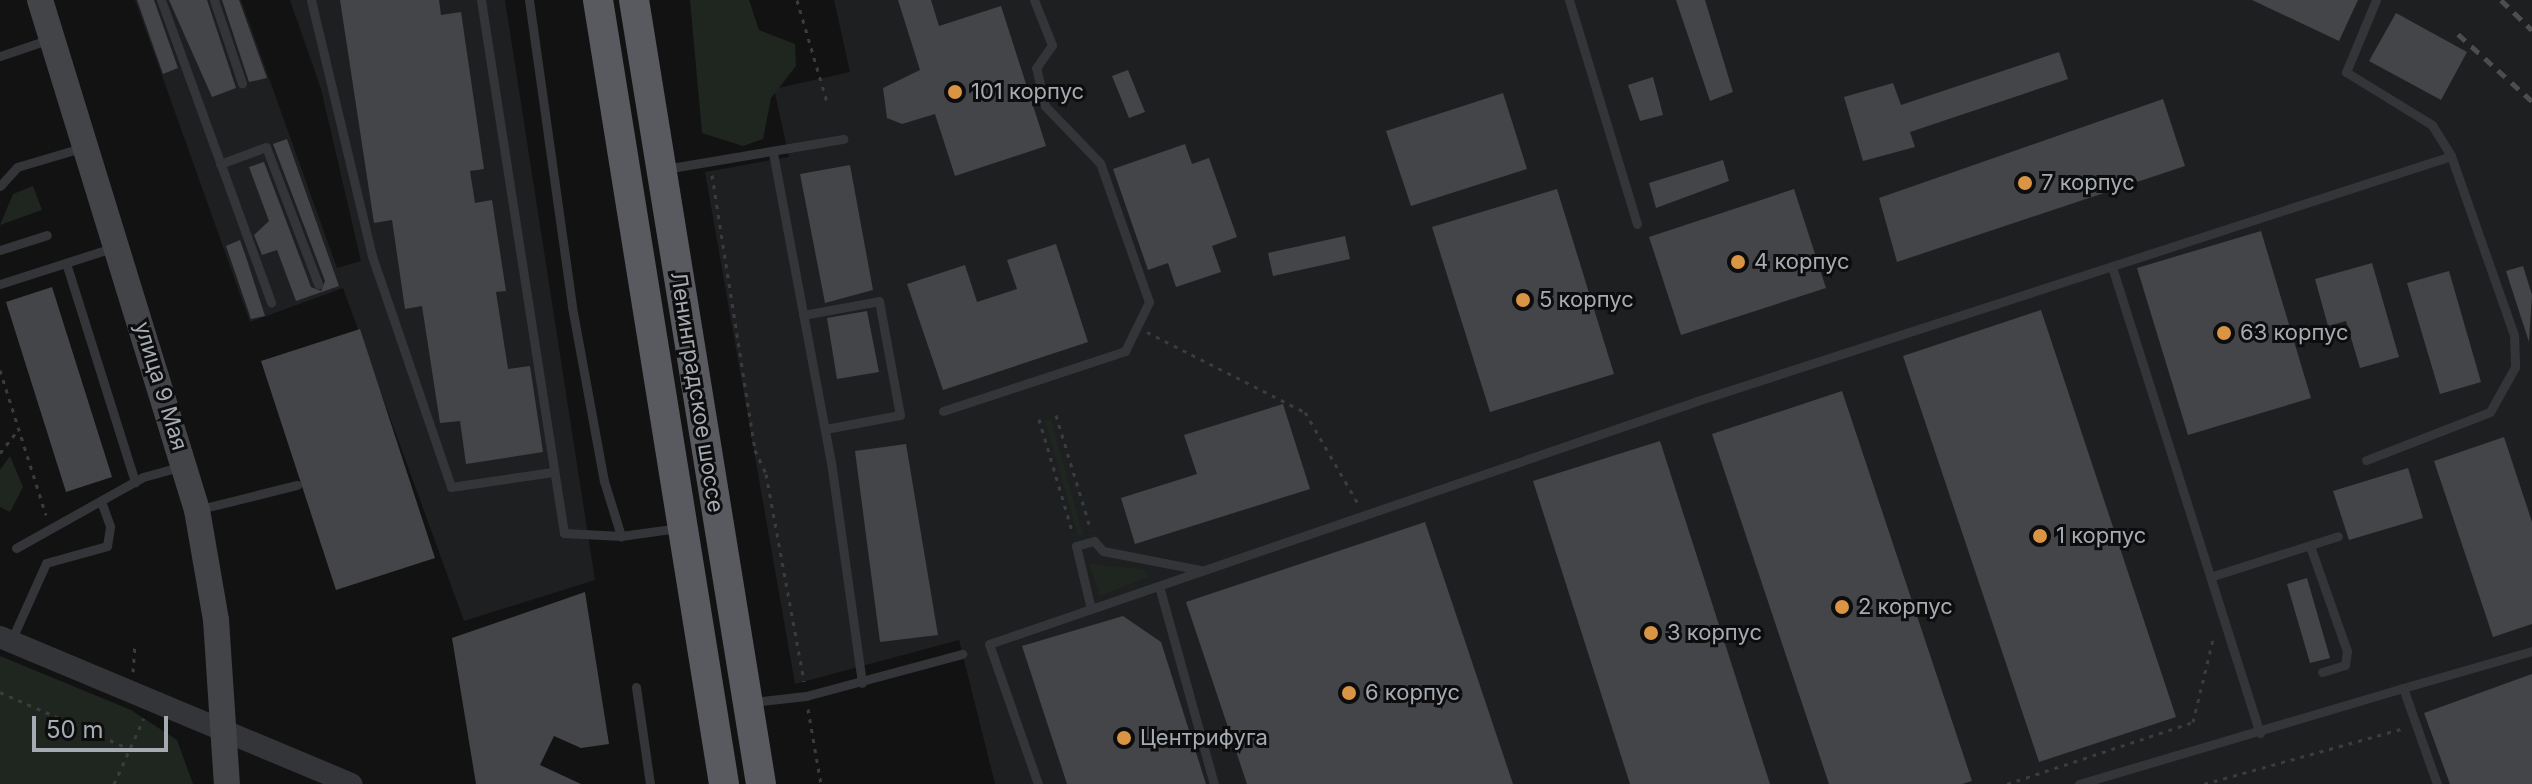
<!DOCTYPE html>
<meta charset="utf-8">
<style>
body{margin:0}
#map{position:relative;width:2532px;height:784px;overflow:hidden;background:#121213;font-family:Inter,sans-serif}
div>[style]{position:absolute}
.built>*{inset:0;background:#1e1f20}
.green>*{inset:0;background:#1f261f}
.building>*{inset:0;background:#444548}
.path>*{height:3px;margin-top:-1.5px;transform-origin:0;background:repeating-linear-gradient(90deg,#3a3c3f 0 4px,transparent 0 10px)}
.service>*{height:9px;margin:-4.5px;padding:0 4.5px;transform-origin:4.5px;border-radius:4.5px;background:#343538}
.tertiary>*{height:22px;margin:-11px;padding:0 11px;transform-origin:11px;border-radius:11px;background:#343538}
.secondary>*{height:26px;margin:-13px;padding:0 13px;transform-origin:13px;border-radius:13px;background:#424448}
.trunk>*{height:30px;margin:-15px;padding:0 15px;transform-origin:15px;border-radius:15px;background:#585a5f}
.rail>*{height:5px;margin-top:-2.5px;transform-origin:0;background:repeating-linear-gradient(90deg,#4b4d51 0 10px,transparent 0 18px)}
.dots>*{width:22px;height:22px;translate:-50% -50%;box-sizing:border-box;border:4px solid #0d0d0e;border-radius:50%}
span{translate:-50% -50%;white-space:nowrap;text-align:center;line-height:1.15;-webkit-text-stroke:6px #0d0d0e;paint-order:stroke}
.poi-label{font-size:22px;color:#a5abb2}
.left{translate:0 -50%;text-align:left}
.street-label{font-size:22px;color:#a5abb2}
.scale{position:absolute;left:32px;top:716px;width:136px;height:36px;box-sizing:border-box;border:4px solid #a5abb2;border-top:0;padding-left:10px;font-size:24px;line-height:28px;white-space:nowrap;color:#a5abb2;-webkit-text-stroke:6px #0d0d0e;paint-order:stroke}
</style>
<div id="map">
<div class="built">
<i style="clip-path:polygon(135px 0,241px 0,337px 268px,361px 261px,321px 89px,290px 0,505px 0,595px 580px,464px 621px,343px 288px,250px 322px)"></i>
<i style="clip-path:polygon(834px 0,2532px 0,2532px 784px,995px 784px,959px 640px,795px 684px,705px 172px,789px 157px,774px 89px,850px 72px)"></i>
</div>
<div class="green">
<i style="clip-path:polygon(690px 0,749px 0,759px 30px,795px 44px,796px 66px,771px 98px,763px 139px,743px 146px,702px 133px)"></i>
<i style="clip-path:polygon(33px 186px,42px 210px,0 225px,13px 194px)"></i>
<i style="clip-path:polygon(1051px 419px,1083px 534px,1078px 536px,1045px 421px)"></i>
<i style="clip-path:polygon(10px 456px,23px 487px,10px 512px,0 507px,0 470px)"></i>
<i style="clip-path:polygon(1089px 564px,1144px 569px,1148px 577px,1100px 596px)"></i>
<i style="clip-path:polygon(0 656px,131px 710px,177px 740px,193px 784px,0 784px)"></i>
</div>
<div class="building">
<i style="clip-path:polygon(137px 0,154px 0,178px 68px,163px 74px)"></i>
<i style="clip-path:polygon(169px 0,207px 0,236px 88px,212px 97px)"></i>
<i style="clip-path:polygon(222px 0,239px 0,267px 78px,249px 82px)"></i>
<i style="clip-path:polygon(340px 0,439px 0,441px 15px,461px 12px,484px 169px,470px 171px,475px 203px,492px 200px,506px 291px,496px 292px,508px 369px,530px 366px,543px 452px,466px 464px,460px 421px,440px 423px,422px 306px,405px 309px,392px 220px,374px 223px)"></i>
<i style="clip-path:polygon(898px 0,931px 0,939px 26px,1001px 6px,1046px 146px,955px 176px,935px 114px,902px 124px,887px 118px,883px 88px,920px 70px)"></i>
<i style="clip-path:polygon(1676px 0,1705px 0,1733px 92px,1710px 101px)"></i>
<i style="clip-path:polygon(2252px 0,2358px 0,2339px 41px)"></i>
<i style="clip-path:polygon(2396px 13px,2467px 52px,2441px 100px,2369px 61px)"></i>
<i style="clip-path:polygon(2059px 52px,2068px 79px,1910px 132px,1915px 147px,1863px 161px,1844px 97px,1893px 83px,1901px 105px)"></i>
<i style="clip-path:polygon(1128px 70px,1145px 112px,1129px 118px,1112px 76px)"></i>
<i style="clip-path:polygon(1653px 77px,1663px 115px,1640px 121px,1628px 85px)"></i>
<i style="clip-path:polygon(1503px 93px,1527px 169px,1411px 206px,1386px 131px)"></i>
<i style="clip-path:polygon(2163px 99px,2185px 166px,1897px 262px,1879px 198px)"></i>
<i style="clip-path:polygon(287px 139px,339px 286px,296px 301px,277px 250px,262px 255px,254px 235px,269px 221px,249px 167px,264px 162px,311px 287px,321px 291px,325px 281px,273px 144px)"></i>
<i style="clip-path:polygon(1185px 144px,1192px 164px,1209px 158px,1237px 237px,1212px 246px,1221px 272px,1176px 287px,1168px 263px,1148px 270px,1113px 169px)"></i>
<i style="clip-path:polygon(1723px 160px,1729px 181px,1656px 208px,1649px 183px)"></i>
<i style="clip-path:polygon(850px 165px,873px 290px,825px 303px,800px 174px)"></i>
<i style="clip-path:polygon(1557px 189px,1614px 374px,1490px 412px,1432px 227px)"></i>
<i style="clip-path:polygon(1794px 189px,1826px 288px,1681px 335px,1649px 237px)"></i>
<i style="clip-path:polygon(2261px 231px,2311px 398px,2188px 435px,2137px 268px)"></i>
<i style="clip-path:polygon(1345px 236px,1350px 259px,1273px 276px,1268px 253px)"></i>
<i style="clip-path:polygon(240px 240px,247px 260px,265px 316px,251px 319px,226px 246px)"></i>
<i style="clip-path:polygon(1056px 244px,1088px 342px,943px 390px,907px 284px,965px 265px,977px 302px,1017px 289px,1007px 260px)"></i>
<i style="clip-path:polygon(2372px 263px,2399px 357px,2360px 368px,2346px 321px,2328px 326px,2315px 279px)"></i>
<i style="clip-path:polygon(2523px 266px,2532px 295px,2529px 342px,2506px 271px)"></i>
<i style="clip-path:polygon(2449px 271px,2481px 382px,2440px 394px,2407px 283px)"></i>
<i style="clip-path:polygon(52px 287px,112px 477px,66px 492px,6px 302px)"></i>
<i style="clip-path:polygon(2041px 310px,2176px 717px,2039px 762px,1903px 356px)"></i>
<i style="clip-path:polygon(867px 311px,879px 372px,837px 379px,827px 318px)"></i>
<i style="clip-path:polygon(360px 329px,435px 558px,336px 590px,261px 361px)"></i>
<i style="clip-path:polygon(1842px 391px,1972px 781px,1962px 784px,1829px 784px,1712px 434px)"></i>
<i style="clip-path:polygon(1283px 404px,1310px 489px,1135px 544px,1121px 498px,1197px 474px,1184px 435px)"></i>
<i style="clip-path:polygon(2504px 437px,2532px 522px,2532px 624px,2493px 637px,2434px 461px)"></i>
<i style="clip-path:polygon(1660px 441px,1770px 784px,1630px 784px,1533px 481px)"></i>
<i style="clip-path:polygon(906px 444px,938px 635px,880px 642px,855px 451px)"></i>
<i style="clip-path:polygon(2408px 468px,2423px 518px,2349px 540px,2333px 491px)"></i>
<i style="clip-path:polygon(1425px 522px,1513px 784px,1247px 784px,1186px 602px)"></i>
<i style="clip-path:polygon(2307px 578px,2330px 658px,2310px 663px,2287px 584px)"></i>
<i style="clip-path:polygon(585px 592px,609px 744px,581px 748px,554px 736px,540px 765px,581px 784px,476px 784px,452px 638px)"></i>
<i style="clip-path:polygon(1123px 616px,1161px 642px,1206px 784px,1067px 784px,1022px 646px)"></i>
<i style="clip-path:polygon(2532px 674px,2532px 784px,2450px 784px,2424px 713px)"></i>
</div>
<div class="path">
<i style="left:797px;top:0;width:106px;rotate:73.6deg"></i>
<i style="left:712px;top:175px;width:278px;rotate:81.1deg"></i>
<i style="left:755px;top:450px;width:26px;rotate:65deg"></i>
<i style="left:766px;top:474px;width:211px;rotate:79.6deg"></i>
<i style="left:1147px;top:332px;width:177px;rotate:26.9deg"></i>
<i style="left:1305px;top:412px;width:108px;rotate:59.9deg"></i>
<i style="left:0;top:370px;width:152px;rotate:72.4deg"></i>
<i style="left:1056px;top:415px;width:120px;rotate:73.1deg"></i>
<i style="left:1039px;top:419px;width:120px;rotate:73.5deg"></i>
<i style="left:0;top:453px;width:31px;rotate:-52deg"></i>
<i style="left:133px;top:672px;width:26px;rotate:-86deg"></i>
<i style="left:0;top:692px;width:142px;rotate:23.7deg"></i>
<i style="left:808px;top:709px;width:76px;rotate:80.2deg"></i>
<i style="left:114px;top:784px;width:72px;rotate:-65.6deg"></i>
<i style="left:2007px;top:784px;width:196px;rotate:-18.4deg"></i>
<i style="left:2193px;top:722px;width:89px;rotate:-76.4deg"></i>
<i style="left:2204px;top:784px;width:209px;rotate:-15.6deg"></i>
</div>
<div class="service">
<i style="left:161px;top:0;width:322px;rotate:70deg"></i>
<i style="left:214px;top:0;width:88px;rotate:71.4deg"></i>
<i style="left:311px;top:0;width:263px;rotate:76.6deg"></i>
<i style="left:372px;top:256px;width:244px;rotate:71.1deg"></i>
<i style="left:451px;top:487px;width:103px;rotate:-8.4deg"></i>
<i style="left:481px;top:0;width:539px;rotate:81.15deg"></i>
<i style="left:564px;top:533px;width:57px;rotate:3deg"></i>
<i style="left:621px;top:536px;width:59px;rotate:-7.9deg"></i>
<i style="left:529px;top:0;width:310px;rotate:82deg"></i>
<i style="left:572px;top:307px;width:177px;rotate:79.6deg"></i>
<i style="left:604px;top:481px;width:58px;rotate:72.8deg"></i>
<i style="left:1569px;top:0;width:234px;rotate:73.1deg"></i>
<i style="left:2376px;top:0;width:78px;rotate:112.6deg"></i>
<i style="left:2346px;top:72px;width:101px;rotate:31.6deg"></i>
<i style="left:2432px;top:125px;width:36px;rotate:58deg"></i>
<i style="left:0;top:56px;width:53px;rotate:-18.8deg"></i>
<i style="left:773px;top:153px;width:314px;rotate:79.4deg"></i>
<i style="left:831px;top:462px;width:223px;rotate:82deg"></i>
<i style="left:220px;top:164px;width:49px;rotate:-20.3deg"></i>
<i style="left:266px;top:147px;width:147px;rotate:69.2deg"></i>
<i style="left:665px;top:169px;width:181px;rotate:-9.6deg"></i>
<i style="left:0;top:186px;width:25px;rotate:-48deg"></i>
<i style="left:17px;top:167px;width:67px;rotate:-16.5deg"></i>
<i style="left:0;top:250px;width:49px;rotate:-17.7deg"></i>
<i style="left:66px;top:263px;width:230px;rotate:72.5deg"></i>
<i style="left:2112px;top:267px;width:489px;rotate:72.4deg"></i>
<i style="left:0;top:284px;width:121px;rotate:-17.8deg"></i>
<i style="left:803px;top:315px;width:77px;rotate:-10.4deg"></i>
<i style="left:879px;top:301px;width:116px;rotate:79.6deg"></i>
<i style="left:900px;top:415px;width:76px;rotate:169.4deg"></i>
<i style="left:943px;top:411px;width:192px;rotate:-18.2deg"></i>
<i style="left:1125px;top:351px;width:55px;rotate:-63.9deg"></i>
<i style="left:1149px;top:302px;width:147px;rotate:-109.4deg"></i>
<i style="left:1100px;top:163px;width:79px;rotate:-134deg"></i>
<i style="left:1045px;top:106px;width:39px;rotate:-103deg"></i>
<i style="left:1036px;top:68px;width:28px;rotate:-55deg"></i>
<i style="left:1052px;top:45px;width:48px;rotate:-111.8deg"></i>
<i style="left:200px;top:509px;width:100px;rotate:-13.9deg"></i>
<i style="left:2310px;top:546px;width:111px;rotate:70.6deg"></i>
<i style="left:2347px;top:651px;width:14px;rotate:98deg"></i>
<i style="left:2345px;top:665px;width:24px;rotate:163deg"></i>
<i style="left:16px;top:548px;width:145px;rotate:-29.2deg"></i>
<i style="left:143px;top:477px;width:41px;rotate:-15.4deg"></i>
<i style="left:2213px;top:576px;width:131px;rotate:-17.7deg"></i>
<i style="left:1159px;top:586px;width:205px;rotate:74.5deg"></i>
<i style="left:1091px;top:609px;width:65px;rotate:-103.4deg"></i>
<i style="left:1076px;top:546px;width:19px;rotate:-16deg"></i>
<i style="left:1094px;top:541px;width:13px;rotate:48deg"></i>
<i style="left:1103px;top:551px;width:100px;rotate:11deg"></i>
<i style="left:11px;top:641px;width:85px;rotate:-65.8deg"></i>
<i style="left:46px;top:563px;width:63px;rotate:-15.6deg"></i>
<i style="left:107px;top:546px;width:20px;rotate:-81deg"></i>
<i style="left:110px;top:526px;width:27px;rotate:-110deg"></i>
<i style="left:636px;top:687px;width:98px;rotate:81.8deg"></i>
<i style="left:2403px;top:688px;width:134px;rotate:-16deg"></i>
<i style="left:752px;top:702px;width:54px;rotate:-6.3deg"></i>
<i style="left:806px;top:696px;width:162px;rotate:-15.1deg"></i>
<i style="left:1038px;top:784px;width:148px;rotate:-109.3deg"></i>
<i style="left:989px;top:644px;width:749px;rotate:-18.94deg"></i>
<i style="left:1697px;top:401px;width:793px;rotate:-18deg"></i>
<i style="left:2451px;top:156px;width:190px;rotate:70.6deg"></i>
<i style="left:2514px;top:335px;width:32px;rotate:88deg"></i>
<i style="left:2515px;top:367px;width:51px;rotate:119.1deg"></i>
<i style="left:2490px;top:412px;width:133px;rotate:158.8deg"></i>
<i style="left:2079px;top:784px;width:338px;rotate:-16.5deg"></i>
<i style="left:2403px;top:688px;width:102px;rotate:70.5deg"></i>
</div>
<div class="tertiary">
<i style="left:0;top:637px;width:381px;rotate:22.7deg"></i>
</div>
<div class="secondary">
<i style="left:40px;top:0;width:534px;rotate:72.89deg"></i>
<i style="left:197px;top:510px;width:112px;rotate:80.2deg"></i>
<i style="left:216px;top:620px;width:164px;rotate:86.2deg"></i>
</div>
<div class="trunk">
<i style="left:598px;top:0;width:794px;rotate:80.87deg"></i>
<i style="left:634px;top:0;width:794px;rotate:80.8deg"></i>
</div>
<div class="rail">
<i style="left:2501px;top:0;width:43px;rotate:44.1deg"></i>
<i style="left:2458px;top:34px;width:100px;rotate:42.2deg"></i>
</div>
<div class="dots">
<i style="left:955px;top:92px;background:#d99444"></i>
<i style="left:2025px;top:183px;background:#d99444"></i>
<i style="left:1738px;top:262px;background:#d99444"></i>
<i style="left:1523px;top:300px;background:#d99444"></i>
<i style="left:2224px;top:333px;background:#d99444"></i>
<i style="left:2040px;top:536px;background:#d99444"></i>
<i style="left:1842px;top:607px;background:#d99444"></i>
<i style="left:1651px;top:633px;background:#d99444"></i>
<i style="left:1349px;top:693px;background:#d99444"></i>
<i style="left:1124px;top:738px;background:#d99444"></i>
</div>
<div class="poi-label">
<span class="left" style="left:971px;top:92px">101 корпус</span>
<span class="left" style="left:2041px;top:183px">7 корпус</span>
<span class="left" style="left:1754px;top:262px">4 корпус</span>
<span class="left" style="left:1539px;top:300px">5 корпус</span>
<span class="left" style="left:2240px;top:333px">63 корпус</span>
<span class="left" style="left:2056px;top:536px">1 корпус</span>
<span class="left" style="left:1858px;top:607px">2 корпус</span>
<span class="left" style="left:1667px;top:633px">3 корпус</span>
<span class="left" style="left:1365px;top:693px">6 корпус</span>
<span class="left" style="left:1140px;top:738px">Центрифуга</span>
</div>
<div class="street-label">
<span style="left:161px;top:386px;rotate:73deg">улица 9 Мая</span>
<span style="left:697px;top:392px;rotate:81deg">Ленинградское шоссе</span>
</div>
<div class="scale">50 m</div>
</div>
